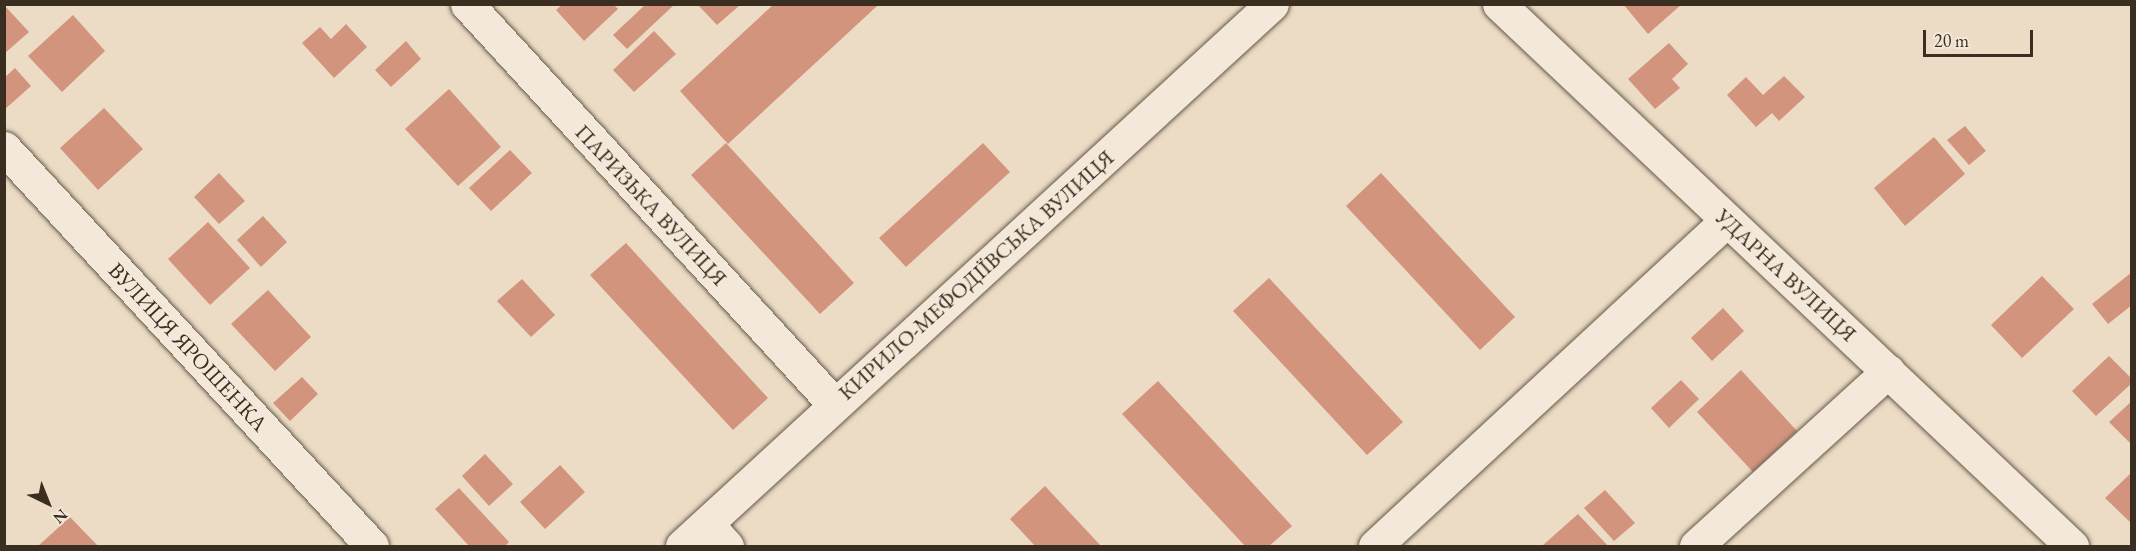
<!DOCTYPE html>
<meta charset="utf-8">
<style>
body{margin:0}
#map{position:relative;width:2136px;height:551px;overflow:hidden;background:#ecdcc5;font-family:"EB Garamond",serif}
div>[style]{position:absolute}
.building>*{inset:0;background:#d3947e}
.roads{filter:drop-shadow(0 0 2px #665a4a) drop-shadow(0 0 2px #665a4a)}
.minor>*{height:33px;margin:-16.5px;padding:0 16.5px;transform-origin:16.5px;border-radius:16.5px;background:#f3e8d9}
.tertiary>*{height:33px;margin:-16.5px;padding:0 16.5px;transform-origin:16.5px;border-radius:16.5px;background:#f3e8d9}
span{translate:-50% -50%;white-space:nowrap;text-align:center;line-height:1.15;-webkit-text-stroke:6px #f3e8d9;paint-order:stroke}
.street-label{font-size:22px;color:#3a2e21}
.frame{position:absolute;inset:0;border:6px solid #3a2e21;pointer-events:none}
.north{position:absolute;left:18px;top:473px;width:60px;height:60px;-webkit-text-stroke:4px #f3e8d9;paint-order:stroke;rotate:137deg;font-size:16px;font-weight:700;line-height:24px;text-align:center;color:#3a2e21}
.north::after{content:'';display:block;margin:auto;width:21px;height:27px;background:#3a2e21;clip-path:polygon(50% 0,100% 100%,50% 72%,0 100%)}
.scale{position:absolute;left:1923px;top:30px;width:110px;height:27px;box-sizing:border-box;border:3px solid #3a2e21;border-top:0;padding-left:8px;font-size:18px;line-height:21px;white-space:nowrap;color:#3a2e21;-webkit-text-stroke:4px #f3e8d9;paint-order:stroke}
</style>
<div id="map">
<div class="building">
<i style="clip-path:polygon(563px 4px,613px 4px,618px 9px,584px 41px,556px 10px)"></i>
<i style="clip-path:polygon(646px 4px,675px 4px,627px 49px,613px 35px)"></i>
<i style="clip-path:polygon(774px 4px,877px 6px,728px 144px,680px 91px)"></i>
<i style="clip-path:polygon(1623px 4px,1682px 4px,1648px 34px)"></i>
<i style="clip-path:polygon(4px 5px,29px 32px,4px 54px)"></i>
<i style="clip-path:polygon(698px 5px,740px 5px,717px 25px)"></i>
<i style="clip-path:polygon(73px 15px,105px 51px,62px 92px,28px 56px)"></i>
<i style="clip-path:polygon(346px 24px,367px 47px,334px 78px,302px 43px,320px 27px,331px 39px)"></i>
<i style="clip-path:polygon(654px 31px,676px 54px,634px 92px,613px 70px)"></i>
<i style="clip-path:polygon(406px 41px,421px 59px,391px 87px,375px 70px)"></i>
<i style="clip-path:polygon(1669px 43px,1688px 64px,1672px 79px,1680px 88px,1655px 109px,1628px 79px)"></i>
<i style="clip-path:polygon(15px 68px,31px 86px,4px 110px,4px 78px)"></i>
<i style="clip-path:polygon(1784px 76px,1805px 97px,1779px 121px,1772px 113px,1756px 127px,1727px 95px,1746px 77px,1763px 95px)"></i>
<i style="clip-path:polygon(449px 89px,501px 147px,458px 186px,405px 129px)"></i>
<i style="clip-path:polygon(104px 108px,143px 149px,98px 190px,60px 148px)"></i>
<i style="clip-path:polygon(1965px 126px,1986px 151px,1969px 165px,1947px 140px)"></i>
<i style="clip-path:polygon(1934px 137px,1965px 174px,1905px 226px,1874px 188px)"></i>
<i style="clip-path:polygon(726px 143px,854px 283px,820px 314px,691px 175px)"></i>
<i style="clip-path:polygon(983px 143px,1010px 172px,906px 267px,879px 238px)"></i>
<i style="clip-path:polygon(510px 150px,532px 173px,491px 211px,469px 188px)"></i>
<i style="clip-path:polygon(219px 173px,245px 201px,219px 224px,194px 197px)"></i>
<i style="clip-path:polygon(1381px 173px,1515px 317px,1480px 350px,1346px 206px)"></i>
<i style="clip-path:polygon(263px 216px,287px 242px,261px 267px,237px 240px)"></i>
<i style="clip-path:polygon(208px 222px,250px 268px,210px 305px,168px 259px)"></i>
<i style="clip-path:polygon(626px 243px,768px 398px,733px 430px,590px 275px)"></i>
<i style="clip-path:polygon(2132px 272px,2132px 305px,2108px 324px,2092px 304px)"></i>
<i style="clip-path:polygon(2042px 276px,2074px 309px,2022px 358px,1991px 325px)"></i>
<i style="clip-path:polygon(1269px 278px,1403px 422px,1367px 455px,1233px 311px)"></i>
<i style="clip-path:polygon(522px 279px,555px 315px,531px 337px,497px 301px)"></i>
<i style="clip-path:polygon(268px 290px,311px 337px,275px 371px,231px 324px)"></i>
<i style="clip-path:polygon(1723px 308px,1744px 331px,1712px 361px,1691px 338px)"></i>
<i style="clip-path:polygon(2109px 356px,2132px 379px,2132px 383px,2096px 416px,2072px 391px)"></i>
<i style="clip-path:polygon(1741px 370px,1797px 431px,1753px 472px,1697px 412px)"></i>
<i style="clip-path:polygon(302px 377px,318px 394px,290px 421px,273px 403px)"></i>
<i style="clip-path:polygon(1681px 380px,1699px 399px,1669px 428px,1651px 408px)"></i>
<i style="clip-path:polygon(1158px 381px,1292px 526px,1269px 546px,1245px 546px,1122px 414px)"></i>
<i style="clip-path:polygon(2132px 401px,2132px 445px,2109px 422px)"></i>
<i style="clip-path:polygon(485px 454px,513px 484px,489px 506px,462px 476px)"></i>
<i style="clip-path:polygon(560px 465px,585px 492px,545px 529px,520px 502px)"></i>
<i style="clip-path:polygon(2132px 472px,2132px 524px,2105px 498px)"></i>
<i style="clip-path:polygon(1045px 486px,1101px 546px,1035px 546px,1010px 519px)"></i>
<i style="clip-path:polygon(459px 488px,509px 542px,505px 546px,469px 546px,435px 509px)"></i>
<i style="clip-path:polygon(1605px 490px,1635px 523px,1614px 541px,1584px 508px)"></i>
<i style="clip-path:polygon(1578px 514px,1608px 546px,1542px 546px)"></i>
<i style="clip-path:polygon(70px 517px,98px 546px,38px 546px)"></i>
</div>
<div class="roads">
<div class="minor">
<i style="left:467px;top:4px;width:544px;rotate:47.46deg"></i>
<i style="left:1499px;top:4px;width:789px;rotate:43.41deg"></i>
<i style="left:4px;top:148px;width:542px;rotate:47.24deg"></i>
<i style="left:707px;top:524px;width:30px;rotate:48deg"></i>
<i style="left:1375px;top:546px;width:480px;rotate:-42.8deg"></i>
<i style="left:1696px;top:546px;width:260px;rotate:-42.3deg"></i>
</div>
<div class="tertiary">
<i style="left:682px;top:546px;width:801px;rotate:-42.57deg"></i>
</div>
</div>
<div class="street-label">
<span style="left:651px;top:205px;rotate:47deg">ПАРИЗЬКА ВУЛИЦЯ</span>
<span style="left:976px;top:275px;rotate:-42deg">КИРИЛО-МЕФОДІЇВСЬКА ВУЛИЦЯ</span>
<span style="left:1786px;top:275px;rotate:43deg">УДАРНА ВУЛИЦЯ</span>
<span style="left:188px;top:347px;rotate:47deg">ВУЛИЦЯ ЯРОШЕНКА</span>
</div>
<div class="frame"></div>
<div class="north">N</div>
<div class="scale">20 m</div>
</div>
